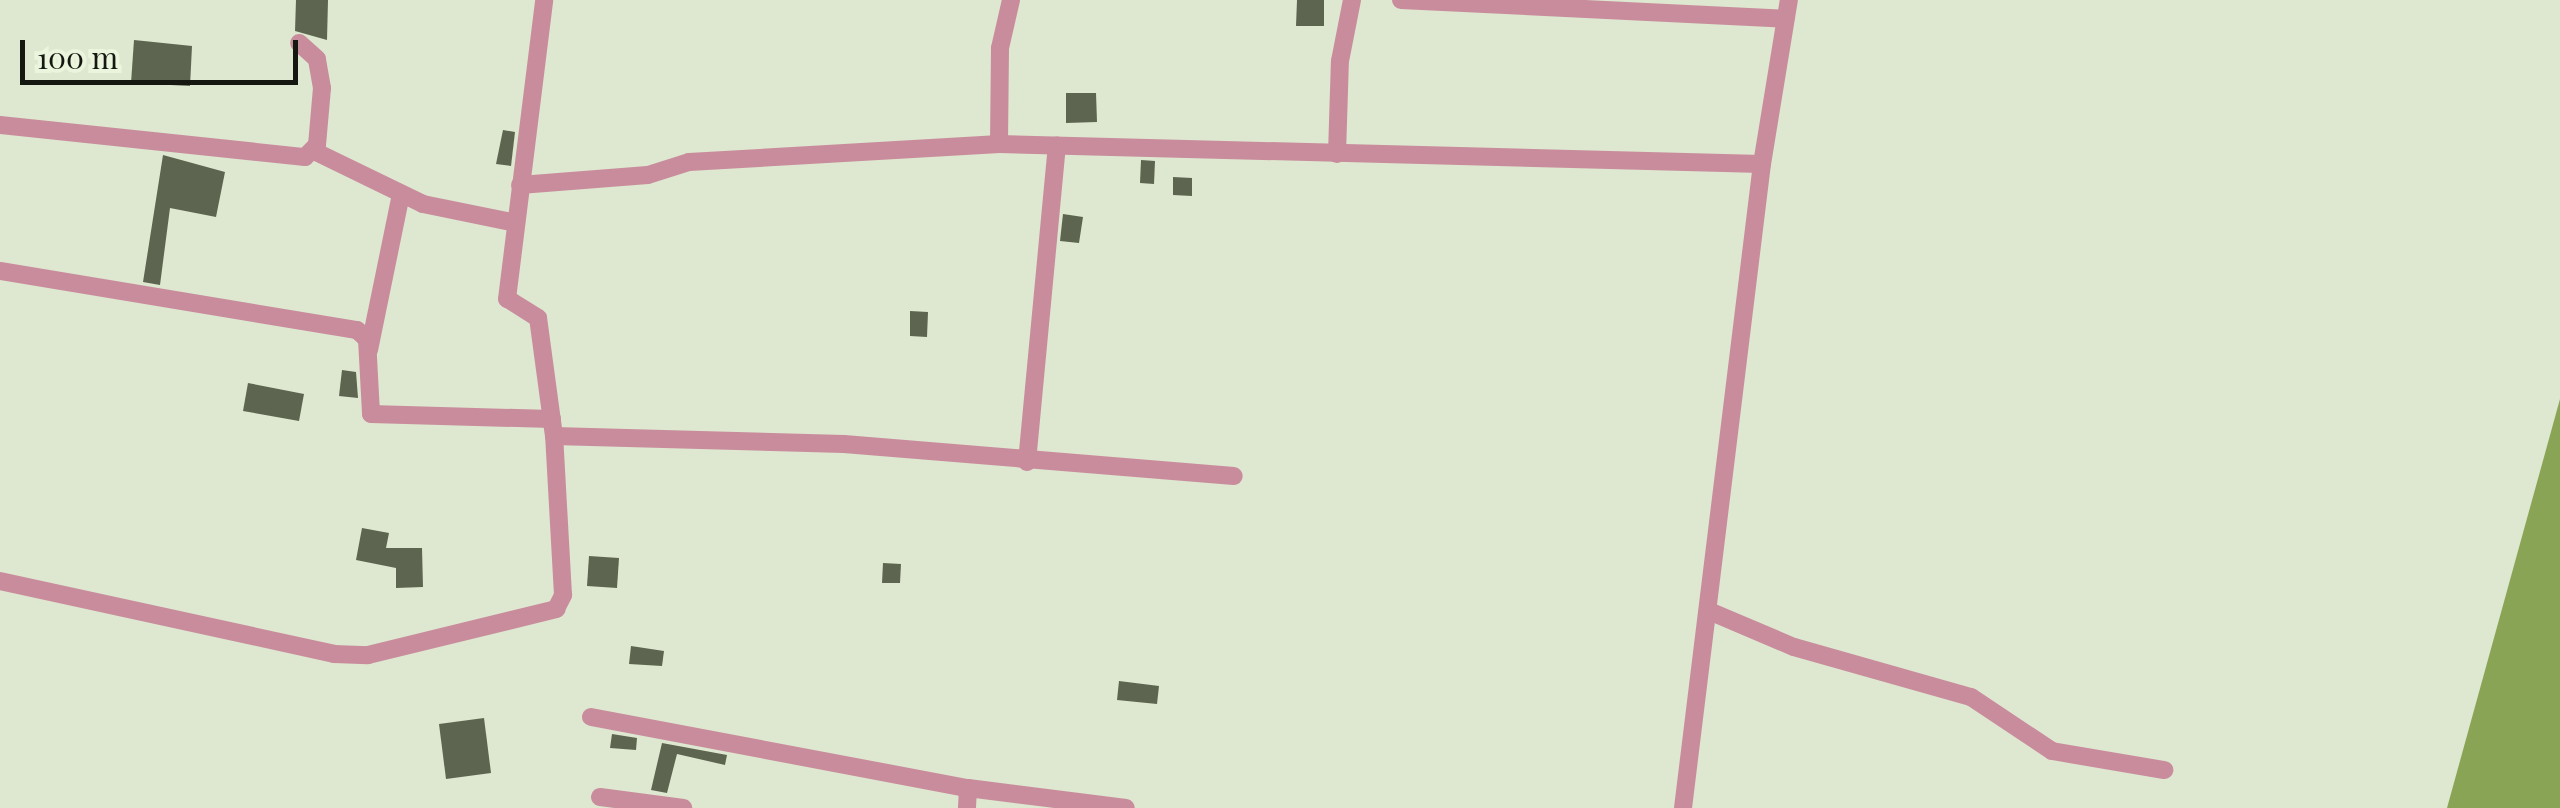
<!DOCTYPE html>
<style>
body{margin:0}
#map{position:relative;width:2560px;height:808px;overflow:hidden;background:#dee7cf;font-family:"Playfair Display",serif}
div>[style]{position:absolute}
.water>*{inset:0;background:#8aa455}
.building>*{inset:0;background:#5d6550}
.minor>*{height:18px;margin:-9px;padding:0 9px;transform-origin:9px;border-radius:9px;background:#c98c9d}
span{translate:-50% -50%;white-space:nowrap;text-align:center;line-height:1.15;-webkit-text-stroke:10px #ebf4dc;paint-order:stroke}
.scale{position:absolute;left:20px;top:40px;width:278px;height:45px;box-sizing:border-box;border:5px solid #151810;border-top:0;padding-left:12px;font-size:30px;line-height:35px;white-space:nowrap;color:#151810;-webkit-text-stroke:8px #ebf4dc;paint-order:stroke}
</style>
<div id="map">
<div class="water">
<i style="clip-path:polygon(2560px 399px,2560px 808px,2447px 808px)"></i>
</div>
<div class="building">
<i style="clip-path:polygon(296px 0,328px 0,327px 40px,295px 31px)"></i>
<i style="clip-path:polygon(1297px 0,1324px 0,1324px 26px,1296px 26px)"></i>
<i style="clip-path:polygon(134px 40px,192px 46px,190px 86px,131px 83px)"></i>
<i style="clip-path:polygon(1066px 93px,1096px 93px,1097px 122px,1066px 123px)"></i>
<i style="clip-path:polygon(503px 130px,515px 132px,511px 166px,496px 164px)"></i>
<i style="clip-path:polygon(163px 155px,225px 172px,216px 217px,170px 208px,160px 285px,143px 282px)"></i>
<i style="clip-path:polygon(1141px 160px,1155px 161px,1154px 184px,1140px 183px)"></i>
<i style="clip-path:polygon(1173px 177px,1192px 178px,1192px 196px,1173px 195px)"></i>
<i style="clip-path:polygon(1063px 214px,1083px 217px,1079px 243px,1060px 241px)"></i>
<i style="clip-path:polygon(910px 311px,928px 312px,927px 337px,910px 336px)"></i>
<i style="clip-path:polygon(342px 370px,356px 372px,358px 398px,339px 396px)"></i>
<i style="clip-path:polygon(248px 383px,304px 394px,299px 421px,243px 411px)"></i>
<i style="clip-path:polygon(362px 528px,389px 533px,386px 548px,422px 548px,423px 587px,396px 588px,396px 568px,356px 560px)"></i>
<i style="clip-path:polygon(589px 556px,619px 558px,617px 588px,587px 586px)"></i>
<i style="clip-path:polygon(883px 563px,901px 564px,900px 583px,882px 583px)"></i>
<i style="clip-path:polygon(631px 646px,664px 651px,662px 666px,629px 664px)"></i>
<i style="clip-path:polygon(1119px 681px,1159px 686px,1157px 704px,1117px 700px)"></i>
<i style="clip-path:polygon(484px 718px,491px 773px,446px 779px,439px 724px)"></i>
<i style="clip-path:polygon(612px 734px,637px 738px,636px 750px,610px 748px)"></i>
<i style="clip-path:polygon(662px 743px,727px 755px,725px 765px,677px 754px,667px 793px,651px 790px)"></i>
</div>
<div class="minor">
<i style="left:1401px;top:0;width:385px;rotate:2.8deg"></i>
<i style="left:0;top:125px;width:307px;rotate:6deg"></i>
<i style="left:305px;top:157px;width:17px;rotate:-45deg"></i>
<i style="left:317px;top:145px;width:57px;rotate:-85deg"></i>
<i style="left:322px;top:88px;width:29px;rotate:-100deg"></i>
<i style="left:317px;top:59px;width:24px;rotate:-138deg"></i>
<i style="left:999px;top:144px;width:96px;rotate:-89.4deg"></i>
<i style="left:1000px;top:48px;width:49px;rotate:-77.1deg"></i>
<i style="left:314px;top:151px;width:121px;rotate:25.9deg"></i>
<i style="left:423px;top:204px;width:95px;rotate:11.5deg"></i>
<i style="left:1337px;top:154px;width:93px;rotate:-88.2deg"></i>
<i style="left:1340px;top:61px;width:62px;rotate:-78.9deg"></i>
<i style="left:520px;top:185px;width:128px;rotate:-4.5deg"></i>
<i style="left:648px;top:175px;width:43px;rotate:-17.6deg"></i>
<i style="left:689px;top:162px;width:311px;rotate:-3.3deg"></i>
<i style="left:999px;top:144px;width:763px;rotate:1.5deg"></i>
<i style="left:0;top:271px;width:362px;rotate:9.4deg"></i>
<i style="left:357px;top:330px;width:13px;rotate:42deg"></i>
<i style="left:367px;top:339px;width:75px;rotate:86.9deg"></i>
<i style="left:371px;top:414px;width:181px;rotate:1.6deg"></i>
<i style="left:369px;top:350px;width:159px;rotate:-78.4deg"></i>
<i style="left:554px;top:436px;width:290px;rotate:1.6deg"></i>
<i style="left:844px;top:444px;width:391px;rotate:4.7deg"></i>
<i style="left:1027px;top:462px;width:318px;rotate:-84.6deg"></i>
<i style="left:0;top:581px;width:342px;rotate:12.3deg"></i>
<i style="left:334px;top:654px;width:34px;rotate:2deg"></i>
<i style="left:368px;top:655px;width:194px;rotate:-13.7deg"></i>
<i style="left:556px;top:609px;width:16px;rotate:-63deg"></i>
<i style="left:563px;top:595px;width:159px;rotate:-93.2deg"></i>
<i style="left:554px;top:436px;width:119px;rotate:-97.7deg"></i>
<i style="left:538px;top:318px;width:36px;rotate:-148deg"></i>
<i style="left:507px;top:299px;width:301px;rotate:-82.9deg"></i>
<i style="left:1709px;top:611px;width:92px;rotate:23deg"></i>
<i style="left:1794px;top:647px;width:184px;rotate:15.8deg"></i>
<i style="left:1971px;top:697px;width:97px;rotate:33.7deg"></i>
<i style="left:2052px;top:751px;width:114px;rotate:9.6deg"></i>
<i style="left:591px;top:717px;width:384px;rotate:10.7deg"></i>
<i style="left:968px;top:788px;width:20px;rotate:93deg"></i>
<i style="left:968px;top:788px;width:159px;rotate:7.2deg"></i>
<i style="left:600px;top:797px;width:84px;rotate:7.5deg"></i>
<i style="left:1683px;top:808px;width:649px;rotate:-83.01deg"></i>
<i style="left:1762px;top:164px;width:166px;rotate:-80.7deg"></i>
</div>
<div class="scale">100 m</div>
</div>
